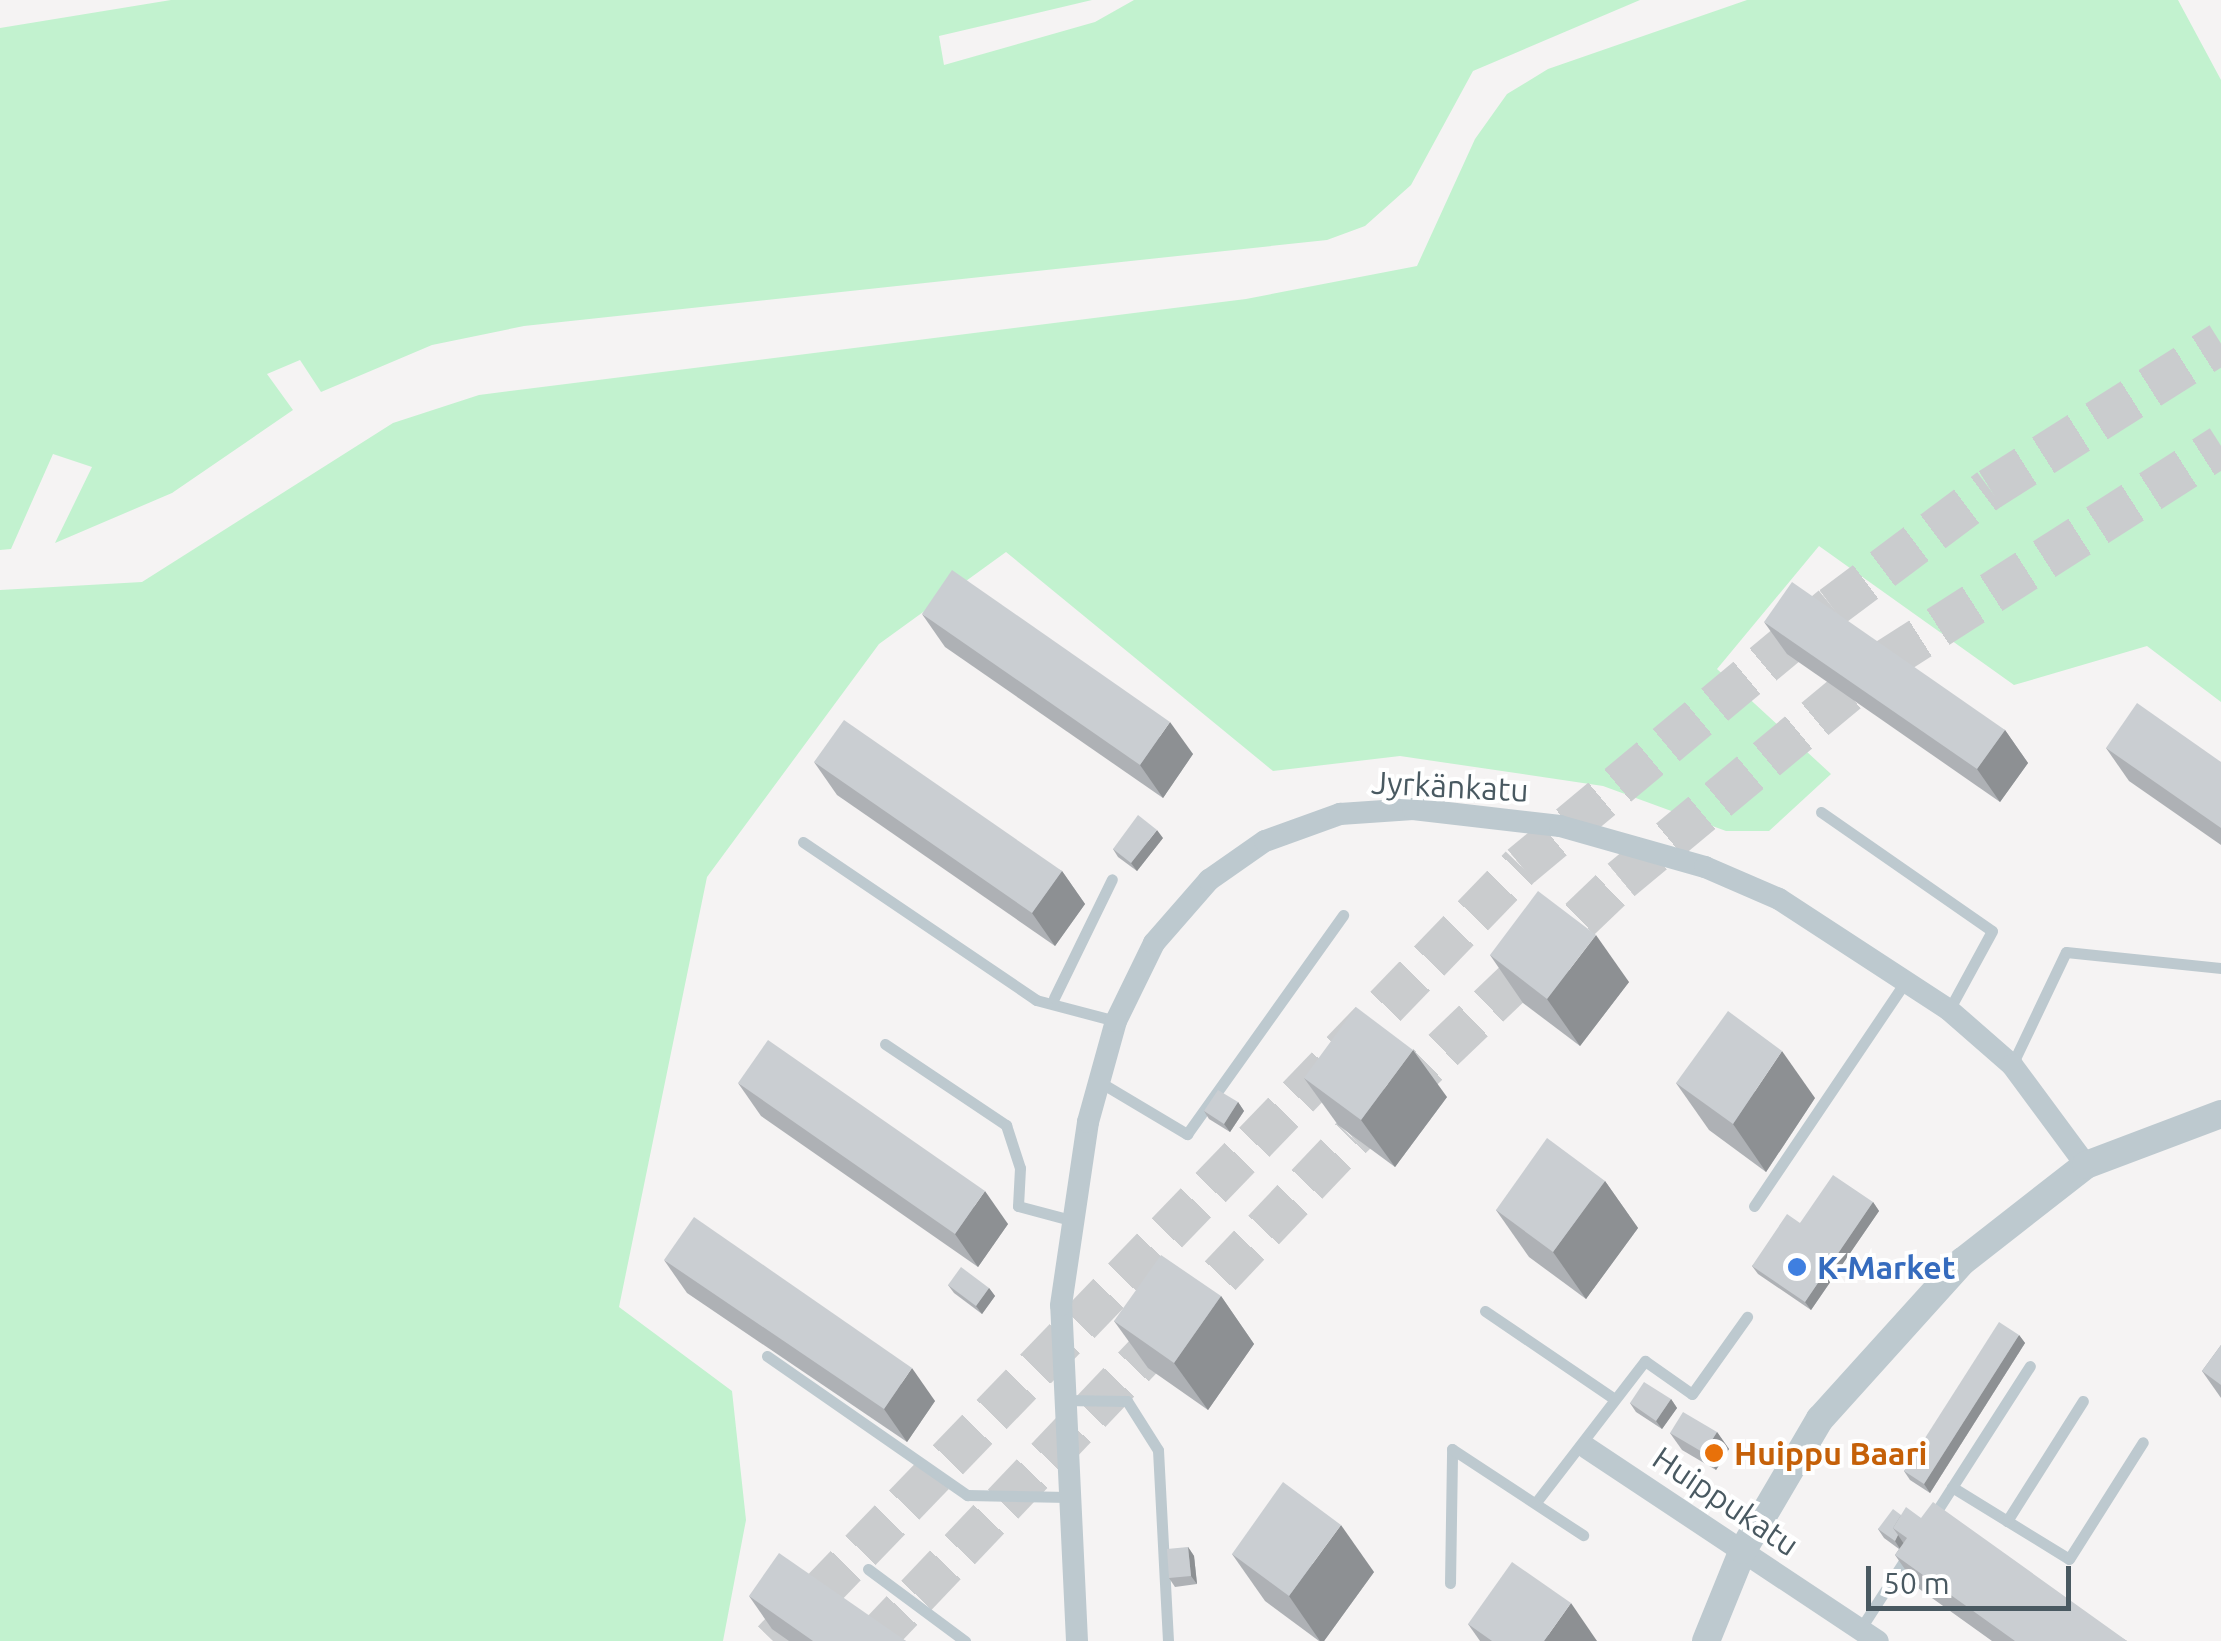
<!DOCTYPE html>
<meta charset="utf-8">
<style>
body{margin:0}
#map{position:relative;width:2221px;height:1641px;overflow:hidden;background:#f5f3f3;font-family:Ubuntu,sans-serif}
div>[style]{position:absolute}
.green>*{inset:0;background:#c2f2cf}
.motorway-tunnel>*{height:42px;margin-top:-21px;transform-origin:0;background:repeating-linear-gradient(90deg,#caccce 0 42px,transparent 0 63px)}
.service>*{height:11px;margin:-5.5px;padding:0 5.5px;transform-origin:5.5px;border-radius:5.5px;background:#bdc9cf}
.minor>*{height:22px;margin:-11px;padding:0 11px;transform-origin:11px;border-radius:11px;background:#bdc9cf}
.tertiary>*{height:28px;margin:-14px;padding:0 14px;transform-origin:14px;border-radius:14px;background:#bdc9cf}
.wall>*{inset:0;background:#aeb1b5}
.shaded-wall>*{inset:0;background:#8d9093}
.building>*{inset:0;background:#caced2}
.dots>*{width:28px;height:28px;translate:-50% -50%;box-sizing:border-box;border:5px solid #fff;border-radius:50%}
span{translate:-50% -50%;white-space:nowrap;text-align:center;line-height:1.15;-webkit-text-stroke:8px #fff;paint-order:stroke}
.street-label{font-size:32px;color:#495961}
.shop-label{font-size:32px;color:#366cbe;font-weight:700}
.left{translate:0 -50%;text-align:left}
.food-label{font-size:32px;color:#c56008;font-weight:700}
.scale{position:absolute;left:1866px;top:1566px;width:205px;height:45px;box-sizing:border-box;border:5px solid #495961;border-top:0;padding-left:12px;font-size:30px;line-height:35px;white-space:nowrap;color:#495961;-webkit-text-stroke:8px #fff;paint-order:stroke}
</style>
<div id="map">
<div class="green">
<i style="clip-path:polygon(171px 0,1092px 0,939px 36px,944px 65px,1095px 22px,1134px 0,1640px 0,1473px 71px,1411px 185px,1365px 226px,1327px 240px,524px 326px,432px 345px,321px 392px,300px 360px,267px 374px,293px 410px,172px 493px,55px 543px,92px 467px,53px 454px,11px 549px,0 550px,0 28px)"></i>
<i style="clip-path:polygon(1747px 0,2178px 0,2221px 80px,2221px 702px,2147px 646px,2014px 685px,1819px 546px,1717px 669px,1831px 774px,1769px 831px,1726px 831px,1603px 786px,1400px 756px,1273px 771px,1006px 552px,879px 644px,707px 877px,619px 1307px,732px 1391px,746px 1520px,723px 1641px,0 1641px,0 590px,142px 582px,393px 423px,479px 395px,1246px 299px,1417px 266px,1475px 139px,1507px 94px,1548px 69px)"></i>
</div>
<div class="motorway-tunnel">
<i style="left:773px;top:1641px;width:1077px;rotate:-46.02deg"></i>
<i style="left:1521px;top:866px;width:405px;rotate:-39.8deg"></i>
<i style="left:1832px;top:607px;width:197px;rotate:-36.8deg"></i>
<i style="left:1990px;top:489px;width:273px;rotate:-32.3deg"></i>
<i style="left:873px;top:1641px;width:695px;rotate:-46.46deg"></i>
<i style="left:1352px;top:1137px;width:372px;rotate:-43.7deg"></i>
<i style="left:1621px;top:880px;width:343px;rotate:-39.7deg"></i>
<i style="left:1885px;top:661px;width:399px;rotate:-32.6deg"></i>
</div>
<div class="service">
<i style="left:1821px;top:812px;width:208px;rotate:34.8deg"></i>
<i style="left:1992px;top:931px;width:90px;rotate:118.6deg"></i>
<i style="left:803px;top:842px;width:282px;rotate:34.1deg"></i>
<i style="left:1036px;top:1000px;width:83px;rotate:14.7deg"></i>
<i style="left:1054px;top:998px;width:132px;rotate:-64deg"></i>
<i style="left:885px;top:1044px;width:146px;rotate:33.8deg"></i>
<i style="left:1006px;top:1125px;width:45px;rotate:72deg"></i>
<i style="left:1020px;top:1168px;width:38px;rotate:93deg"></i>
<i style="left:1018px;top:1206px;width:51px;rotate:14.9deg"></i>
<i style="left:2012px;top:1065px;width:125px;rotate:-64.5deg"></i>
<i style="left:2066px;top:952px;width:156px;rotate:5.9deg"></i>
<i style="left:1098px;top:1081px;width:104px;rotate:30.8deg"></i>
<i style="left:1187px;top:1134px;width:269px;rotate:-54.5deg"></i>
<i style="left:1754px;top:1206px;width:274px;rotate:-56deg"></i>
<i style="left:1485px;top:1311px;width:155px;rotate:34.2deg"></i>
<i style="left:767px;top:1356px;width:244px;rotate:34.8deg"></i>
<i style="left:967px;top:1495px;width:101px;rotate:1.1deg"></i>
<i style="left:1063px;top:1400px;width:64px;rotate:0.9deg"></i>
<i style="left:1127px;top:1401px;width:58px;rotate:57.7deg"></i>
<i style="left:1158px;top:1450px;width:191px;rotate:87deg"></i>
<i style="left:1952px;top:1487px;width:137px;rotate:31.6deg"></i>
<i style="left:2069px;top:1559px;width:138px;rotate:-57.7deg"></i>
<i style="left:1537px;top:1501px;width:177px;rotate:-52.4deg"></i>
<i style="left:1645px;top:1361px;width:57px;rotate:35.1deg"></i>
<i style="left:1692px;top:1394px;width:95px;rotate:-54.5deg"></i>
<i style="left:1931px;top:1520px;width:183px;rotate:-57.3deg"></i>
<i style="left:2007px;top:1521px;width:142px;rotate:-57.7deg"></i>
<i style="left:868px;top:1569px;width:121px;rotate:36.6deg"></i>
<i style="left:1450px;top:1583px;width:134px;rotate:-89.1deg"></i>
<i style="left:1452px;top:1449px;width:157px;rotate:33.3deg"></i>
<i style="left:1861px;top:1628px;width:90px;rotate:-57.2deg"></i>
</div>
<div class="minor">
<i style="left:1587px;top:1448px;width:349px;rotate:33.6deg"></i>
<i style="left:1077px;top:1641px;width:336px;rotate:-92.7deg"></i>
<i style="left:1061px;top:1305px;width:185px;rotate:-81.6deg"></i>
<i style="left:1088px;top:1122px;width:105px;rotate:-74.5deg"></i>
<i style="left:1116px;top:1021px;width:87px;rotate:-64deg"></i>
<i style="left:1154px;top:943px;width:84px;rotate:-48.9deg"></i>
<i style="left:1209px;top:880px;width:68px;rotate:-34.9deg"></i>
<i style="left:1265px;top:841px;width:80px;rotate:-19.8deg"></i>
<i style="left:1340px;top:814px;width:73px;rotate:-3.9deg"></i>
<i style="left:1413px;top:809px;width:148px;rotate:6.6deg"></i>
<i style="left:1560px;top:826px;width:151px;rotate:15.8deg"></i>
<i style="left:1705px;top:867px;width:81px;rotate:23.4deg"></i>
<i style="left:1779px;top:899px;width:203px;rotate:33.1deg"></i>
<i style="left:1949px;top:1010px;width:84px;rotate:41.1deg"></i>
<i style="left:2012px;top:1065px;width:124px;rotate:53.5deg"></i>
</div>
<div class="tertiary">
<i style="left:1706px;top:1641px;width:98px;rotate:-67.9deg"></i>
<i style="left:1743px;top:1550px;width:152px;rotate:-59.6deg"></i>
<i style="left:1820px;top:1419px;width:213px;rotate:-47.9deg"></i>
<i style="left:1963px;top:1261px;width:156px;rotate:-38deg"></i>
<i style="left:2086px;top:1165px;width:144px;rotate:-20.7deg"></i>
</div>
<div class="wall">
<i style="clip-path:polygon(922px 614px,1193px 754px,1163px 798px,945px 647px)"></i>
<i style="clip-path:polygon(1764px 622px,2005px 730px,2028px 763px,2000px 802px,1787px 654px)"></i>
<i style="clip-path:polygon(2106px 748px,2221px 762px,2221px 845px,2129px 781px)"></i>
<i style="clip-path:polygon(814px 762px,1062px 871px,1085px 904px,1055px 946px,837px 795px)"></i>
<i style="clip-path:polygon(1163px 838px,1137px 871px,1118px 857px,1113px 849px)"></i>
<i style="clip-path:polygon(1490px 955px,1629px 982px,1580px 1046px,1523px 1003px)"></i>
<i style="clip-path:polygon(1304px 1078px,1447px 1097px,1395px 1167px,1338px 1125px)"></i>
<i style="clip-path:polygon(738px 1083px,1008px 1224px,978px 1267px,761px 1116px)"></i>
<i style="clip-path:polygon(1676px 1083px,1815px 1098px,1766px 1172px,1709px 1130px)"></i>
<i style="clip-path:polygon(1238px 1102px,1244px 1111px,1230px 1132px,1209px 1119px,1204px 1111px)"></i>
<i style="clip-path:polygon(1605px 1181px,1638px 1228px,1586px 1299px,1529px 1257px,1496px 1210px)"></i>
<i style="clip-path:polygon(1873px 1202px,1879px 1211px,1811px 1310px,1758px 1274px,1752px 1266px,1800px 1223px)"></i>
<i style="clip-path:polygon(664px 1260px,935px 1401px,907px 1442px,687px 1293px)"></i>
<i style="clip-path:polygon(948px 1285px,989px 1288px,995px 1296px,982px 1314px,954px 1293px)"></i>
<i style="clip-path:polygon(1221px 1296px,1254px 1344px,1208px 1410px,1148px 1368px,1114px 1321px)"></i>
<i style="clip-path:polygon(2019px 1335px,2025px 1343px,1930px 1493px,1910px 1480px,1904px 1471px)"></i>
<i style="clip-path:polygon(2221px 1345px,2221px 1398px,2202px 1371px)"></i>
<i style="clip-path:polygon(1671px 1399px,1677px 1408px,1662px 1429px,1636px 1412px,1630px 1403px)"></i>
<i style="clip-path:polygon(1717px 1432px,1729px 1449px,1716px 1470px,1682px 1450px,1670px 1433px)"></i>
<i style="clip-path:polygon(1901px 1515px,1921px 1518px,2127px 1641px,1992px 1641px,1918px 1588px,1895px 1555px,1899px 1549px,1884px 1538px,1878px 1529px)"></i>
<i style="clip-path:polygon(1188px 1547px,1194px 1556px,1197px 1584px,1175px 1587px,1169px 1578px)"></i>
<i style="clip-path:polygon(1232px 1554px,1374px 1572px,1324px 1641px,1319px 1641px,1265px 1601px)"></i>
<i style="clip-path:polygon(749px 1596px,906px 1641px,789px 1641px,772px 1629px)"></i>
<i style="clip-path:polygon(1468px 1624px,1597px 1641px,1480px 1641px)"></i>
</div>
<div class="shaded-wall">
<i style="clip-path:polygon(1170px 722px,1193px 754px,1163px 798px,1140px 765px)"></i>
<i style="clip-path:polygon(2005px 730px,2028px 763px,2000px 802px,1977px 769px)"></i>
<i style="clip-path:polygon(1157px 830px,1163px 838px,1137px 871px,1131px 863px)"></i>
<i style="clip-path:polygon(1062px 871px,1085px 904px,1055px 946px,1032px 913px)"></i>
<i style="clip-path:polygon(1596px 935px,1629px 982px,1580px 1046px,1547px 999px)"></i>
<i style="clip-path:polygon(1413px 1050px,1447px 1097px,1395px 1167px,1361px 1120px)"></i>
<i style="clip-path:polygon(1782px 1051px,1815px 1098px,1766px 1172px,1733px 1124px)"></i>
<i style="clip-path:polygon(1238px 1102px,1244px 1111px,1230px 1132px,1224px 1124px)"></i>
<i style="clip-path:polygon(1605px 1181px,1638px 1228px,1586px 1299px,1553px 1252px)"></i>
<i style="clip-path:polygon(985px 1191px,1008px 1224px,978px 1267px,955px 1234px)"></i>
<i style="clip-path:polygon(1873px 1202px,1879px 1211px,1811px 1310px,1805px 1302px)"></i>
<i style="clip-path:polygon(989px 1288px,995px 1296px,982px 1314px,976px 1306px)"></i>
<i style="clip-path:polygon(1221px 1296px,1254px 1344px,1208px 1410px,1174px 1363px)"></i>
<i style="clip-path:polygon(2019px 1335px,2025px 1343px,1930px 1493px,1924px 1484px)"></i>
<i style="clip-path:polygon(912px 1368px,935px 1401px,907px 1442px,884px 1409px)"></i>
<i style="clip-path:polygon(1671px 1399px,1677px 1408px,1662px 1429px,1656px 1421px)"></i>
<i style="clip-path:polygon(1717px 1432px,1729px 1449px,1716px 1470px,1704px 1453px)"></i>
<i style="clip-path:polygon(1341px 1525px,1374px 1572px,1324px 1641px,1320px 1641px,1289px 1596px)"></i>
<i style="clip-path:polygon(1898px 1535px,1904px 1544px,1900px 1549px,1895px 1541px)"></i>
<i style="clip-path:polygon(1188px 1547px,1194px 1556px,1197px 1584px,1191px 1576px)"></i>
<i style="clip-path:polygon(1571px 1603px,1597px 1641px,1544px 1641px)"></i>
</div>
<div class="building">
<i style="clip-path:polygon(952px 570px,1170px 722px,1140px 765px,922px 614px)"></i>
<i style="clip-path:polygon(1792px 582px,2005px 730px,1977px 769px,1764px 622px)"></i>
<i style="clip-path:polygon(2137px 703px,2221px 762px,2221px 828px,2106px 748px)"></i>
<i style="clip-path:polygon(844px 720px,1062px 871px,1032px 913px,814px 762px)"></i>
<i style="clip-path:polygon(1138px 815px,1157px 830px,1131px 863px,1113px 849px)"></i>
<i style="clip-path:polygon(1538px 891px,1596px 935px,1547px 999px,1490px 955px)"></i>
<i style="clip-path:polygon(1356px 1007px,1413px 1050px,1361px 1120px,1304px 1078px)"></i>
<i style="clip-path:polygon(1728px 1011px,1782px 1051px,1733px 1124px,1676px 1083px)"></i>
<i style="clip-path:polygon(768px 1040px,985px 1191px,955px 1234px,738px 1083px)"></i>
<i style="clip-path:polygon(1218px 1090px,1238px 1102px,1224px 1124px,1204px 1111px)"></i>
<i style="clip-path:polygon(1547px 1138px,1605px 1181px,1553px 1252px,1496px 1210px)"></i>
<i style="clip-path:polygon(1833px 1175px,1873px 1202px,1805px 1302px,1752px 1266px,1787px 1214px,1800px 1223px)"></i>
<i style="clip-path:polygon(694px 1217px,912px 1368px,884px 1409px,664px 1260px)"></i>
<i style="clip-path:polygon(1161px 1255px,1221px 1296px,1174px 1363px,1114px 1321px)"></i>
<i style="clip-path:polygon(961px 1267px,989px 1288px,976px 1306px,948px 1285px)"></i>
<i style="clip-path:polygon(1999px 1322px,2019px 1335px,1924px 1484px,1904px 1471px)"></i>
<i style="clip-path:polygon(2221px 1345px,2221px 1385px,2202px 1371px)"></i>
<i style="clip-path:polygon(1644px 1382px,1671px 1399px,1656px 1421px,1630px 1403px)"></i>
<i style="clip-path:polygon(1683px 1412px,1717px 1432px,1704px 1453px,1670px 1433px)"></i>
<i style="clip-path:polygon(1283px 1482px,1341px 1525px,1289px 1596px,1232px 1554px)"></i>
<i style="clip-path:polygon(1933px 1502px,2127px 1641px,2015px 1641px,1895px 1555px,1907px 1538px,1893px 1528px,1906px 1507px,1921px 1518px)"></i>
<i style="clip-path:polygon(1893px 1509px,1901px 1515px,1893px 1528px,1898px 1535px,1895px 1541px,1878px 1529px)"></i>
<i style="clip-path:polygon(1188px 1547px,1191px 1576px,1169px 1578px,1167px 1549px)"></i>
<i style="clip-path:polygon(779px 1553px,906px 1641px,813px 1641px,749px 1596px)"></i>
<i style="clip-path:polygon(1512px 1562px,1571px 1603px,1544px 1641px,1492px 1641px,1468px 1624px)"></i>
</div>
<div class="dots">
<i style="left:1797px;top:1267px;background:#3f7fe0"></i>
<i style="left:1714px;top:1453px;background:#e8710a"></i>
</div>
<div class="street-label">
<span style="left:1450px;top:786px;rotate:3deg">Jyrkänkatu</span>
<span style="left:1726px;top:1501px;rotate:34deg">Huippukatu</span>
</div>
<div class="shop-label">
<span class="left" style="left:1817px;top:1267px">K-Market</span>
</div>
<div class="food-label">
<span class="left" style="left:1734px;top:1453px">Huippu Baari</span>
</div>
<div class="scale">50 m</div>
</div>
